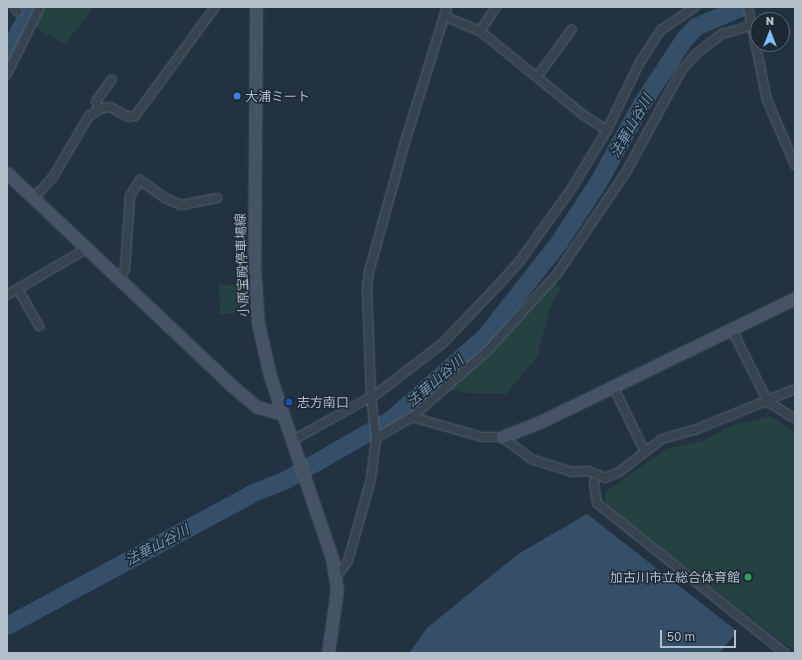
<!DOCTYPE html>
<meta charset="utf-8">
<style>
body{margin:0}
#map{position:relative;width:802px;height:660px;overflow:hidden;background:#233241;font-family:"Golos Text","Noto Sans JP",sans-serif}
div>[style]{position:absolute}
.green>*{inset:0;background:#254142}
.water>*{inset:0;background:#354f69}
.river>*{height:18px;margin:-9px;padding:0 9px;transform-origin:9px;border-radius:9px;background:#354f69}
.roads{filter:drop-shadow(0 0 1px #55616e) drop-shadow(0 0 1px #55616e)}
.street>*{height:8px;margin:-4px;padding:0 4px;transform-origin:4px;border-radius:4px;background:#374450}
.secondary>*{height:11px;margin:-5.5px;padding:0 5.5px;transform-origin:5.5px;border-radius:5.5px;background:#455364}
.dots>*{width:11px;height:11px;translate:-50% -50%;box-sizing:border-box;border:2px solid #1c2935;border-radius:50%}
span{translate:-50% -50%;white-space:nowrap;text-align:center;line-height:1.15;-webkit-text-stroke:3px #1c2935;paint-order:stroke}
.poi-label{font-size:13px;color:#b3becb}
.left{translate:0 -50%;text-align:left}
.right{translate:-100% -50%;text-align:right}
.street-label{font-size:13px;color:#b3becb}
.water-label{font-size:14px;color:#7192b1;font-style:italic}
.frame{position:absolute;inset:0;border:8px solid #b3becb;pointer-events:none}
.north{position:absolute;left:750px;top:12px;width:40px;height:40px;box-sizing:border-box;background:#1c2935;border:1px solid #586571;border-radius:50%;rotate:0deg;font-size:11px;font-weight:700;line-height:16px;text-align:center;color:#b3becb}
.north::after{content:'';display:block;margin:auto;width:14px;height:18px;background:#84bdff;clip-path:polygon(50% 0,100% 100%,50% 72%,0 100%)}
.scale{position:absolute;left:660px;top:630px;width:76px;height:18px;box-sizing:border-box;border:2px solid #b3becb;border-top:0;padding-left:5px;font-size:12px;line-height:14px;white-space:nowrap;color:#b3becb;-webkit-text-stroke:3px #1c2935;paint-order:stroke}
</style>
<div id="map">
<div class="green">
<i style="clip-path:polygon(42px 7px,94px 7px,65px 44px,32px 26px)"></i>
<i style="clip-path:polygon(554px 282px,561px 288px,550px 308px,537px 357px,506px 394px,463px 393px,447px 389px)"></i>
<i style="clip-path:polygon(219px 284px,247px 287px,248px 300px,244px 309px,230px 314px,220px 314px)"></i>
<i style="clip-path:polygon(770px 416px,795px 432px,795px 652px,605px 503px,605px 492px,666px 449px,702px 441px,733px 425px)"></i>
</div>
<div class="water">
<i style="clip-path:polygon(587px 514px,737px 631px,720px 653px,409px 653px,427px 628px,518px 554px)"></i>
</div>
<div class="river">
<i style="left:7px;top:55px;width:54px;rotate:-62.5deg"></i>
<i style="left:7px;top:626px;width:281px;rotate:-28.3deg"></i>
<i style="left:254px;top:493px;width:35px;rotate:-22deg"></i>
<i style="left:286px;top:480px;width:122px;rotate:-29.9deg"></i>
<i style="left:392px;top:419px;width:124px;rotate:-41.4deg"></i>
<i style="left:485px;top:337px;width:120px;rotate:-51.8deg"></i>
<i style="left:559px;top:243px;width:69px;rotate:-56.8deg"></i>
<i style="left:597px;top:185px;width:93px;rotate:-60.9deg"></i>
<i style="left:642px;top:104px;width:77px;rotate:-56.7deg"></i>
<i style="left:684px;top:40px;width:18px;rotate:-47deg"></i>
<i style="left:696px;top:27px;width:51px;rotate:-23.1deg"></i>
</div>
<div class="roads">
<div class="street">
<i style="left:14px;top:7px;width:6px;rotate:51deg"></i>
<i style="left:748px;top:7px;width:95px;rotate:78.5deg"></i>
<i style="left:767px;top:100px;width:71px;rotate:66.7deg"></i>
<i style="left:444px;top:16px;width:39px;rotate:23deg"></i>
<i style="left:480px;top:31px;width:132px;rotate:39.1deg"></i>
<i style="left:582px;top:114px;width:30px;rotate:33deg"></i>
<i style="left:480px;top:31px;width:29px;rotate:-56deg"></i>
<i style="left:7px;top:74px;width:75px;rotate:-63.8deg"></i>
<i style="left:537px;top:77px;width:59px;rotate:-53.9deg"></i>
<i style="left:99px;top:110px;width:9px;rotate:-108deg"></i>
<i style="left:96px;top:101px;width:27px;rotate:-54deg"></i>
<i style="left:33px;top:199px;width:30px;rotate:-48deg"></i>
<i style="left:53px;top:177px;width:71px;rotate:-59.5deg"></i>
<i style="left:89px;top:116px;width:15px;rotate:-32deg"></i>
<i style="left:102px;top:108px;width:8px;rotate:-7deg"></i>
<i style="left:110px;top:107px;width:21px;rotate:28deg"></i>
<i style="left:129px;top:117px;width:6px;rotate:-9deg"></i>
<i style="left:135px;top:116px;width:135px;rotate:-53.7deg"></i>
<i style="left:119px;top:279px;width:12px;rotate:-59deg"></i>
<i style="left:125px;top:269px;width:73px;rotate:-86.1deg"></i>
<i style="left:130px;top:196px;width:19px;rotate:-58deg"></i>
<i style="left:140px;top:180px;width:31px;rotate:36deg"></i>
<i style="left:165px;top:198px;width:17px;rotate:24deg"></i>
<i style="left:181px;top:205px;width:37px;rotate:-11deg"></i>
<i style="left:18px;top:289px;width:43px;rotate:60.4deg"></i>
<i style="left:7px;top:295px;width:91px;rotate:-30.2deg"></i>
<i style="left:731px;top:328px;width:83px;rotate:63.4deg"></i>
<i style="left:768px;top:402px;width:32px;rotate:32deg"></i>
<i style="left:613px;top:386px;width:73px;rotate:64.1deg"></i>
<i style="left:412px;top:417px;width:103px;rotate:-41.4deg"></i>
<i style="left:489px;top:349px;width:101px;rotate:-47.8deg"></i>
<i style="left:557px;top:274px;width:123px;rotate:-55.9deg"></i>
<i style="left:626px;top:172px;width:115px;rotate:-61.4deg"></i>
<i style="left:681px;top:71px;width:23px;rotate:-49deg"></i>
<i style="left:696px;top:54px;width:33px;rotate:-38deg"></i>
<i style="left:722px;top:34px;width:32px;rotate:-16deg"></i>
<i style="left:376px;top:438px;width:42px;rotate:-30.3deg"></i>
<i style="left:412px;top:417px;width:73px;rotate:15.9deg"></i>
<i style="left:482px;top:437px;width:20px"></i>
<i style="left:502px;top:437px;width:36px;rotate:37deg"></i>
<i style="left:531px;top:459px;width:43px;rotate:17.6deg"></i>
<i style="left:572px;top:472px;width:16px;rotate:-4deg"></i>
<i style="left:588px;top:471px;width:18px;rotate:22deg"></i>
<i style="left:605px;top:478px;width:15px;rotate:-23deg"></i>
<i style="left:619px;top:472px;width:54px;rotate:-37.5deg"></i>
<i style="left:662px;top:439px;width:36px;rotate:-16deg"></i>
<i style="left:697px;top:429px;width:106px;rotate:-22.2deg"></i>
<i style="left:293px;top:440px;width:97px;rotate:-28.9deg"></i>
<i style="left:378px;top:393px;width:82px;rotate:-37.6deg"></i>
<i style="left:443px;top:343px;width:84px;rotate:-46.4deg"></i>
<i style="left:501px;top:282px;width:27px;rotate:-48deg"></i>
<i style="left:519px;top:262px;width:91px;rotate:-54.4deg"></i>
<i style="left:572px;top:188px;width:68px;rotate:-58.9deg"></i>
<i style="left:607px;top:130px;width:76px;rotate:-64.1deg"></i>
<i style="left:640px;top:62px;width:38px;rotate:-57deg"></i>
<i style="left:661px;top:30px;width:41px;rotate:-34.1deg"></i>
<i style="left:594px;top:482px;width:21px;rotate:82deg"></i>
<i style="left:597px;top:503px;width:241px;rotate:38.6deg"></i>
<i style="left:336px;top:578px;width:21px;rotate:-55deg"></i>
<i style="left:348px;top:561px;width:85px;rotate:-74.3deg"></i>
<i style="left:371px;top:479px;width:41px;rotate:-83deg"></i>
<i style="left:376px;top:438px;width:41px;rotate:-97deg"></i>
<i style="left:371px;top:397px;width:109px;rotate:-92.1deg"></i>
<i style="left:367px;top:288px;width:16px;rotate:-83deg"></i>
<i style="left:369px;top:272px;width:135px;rotate:-74.5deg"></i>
<i style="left:405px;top:142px;width:141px;rotate:-72.7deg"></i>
</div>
<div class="secondary">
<i style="left:256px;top:7px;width:258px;rotate:90.4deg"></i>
<i style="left:254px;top:265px;width:58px;rotate:86.1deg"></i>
<i style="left:258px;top:323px;width:54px;rotate:77.2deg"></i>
<i style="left:270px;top:376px;width:192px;rotate:71.2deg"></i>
<i style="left:332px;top:558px;width:31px;rotate:81deg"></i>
<i style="left:337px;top:589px;width:65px;rotate:98deg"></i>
<i style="left:7px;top:173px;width:310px;rotate:43.4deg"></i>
<i style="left:232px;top:386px;width:33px;rotate:40deg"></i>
<i style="left:257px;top:407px;width:27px;rotate:15deg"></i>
<i style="left:502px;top:437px;width:43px;rotate:-21.8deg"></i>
<i style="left:542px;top:421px;width:281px;rotate:-25.9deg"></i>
</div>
</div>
<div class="dots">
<i style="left:237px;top:96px;background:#3f7fe0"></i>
<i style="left:289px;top:402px;background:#1a4fb4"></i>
<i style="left:748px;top:577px;background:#2e9e5b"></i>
</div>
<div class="poi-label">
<span class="left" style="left:245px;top:96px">大浦ミート</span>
<span class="left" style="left:297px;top:402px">志方南口</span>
<span class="right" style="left:740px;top:577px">加古川市立総合体育館</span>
</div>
<div class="street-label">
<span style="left:242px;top:265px;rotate:-92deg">小原宝殿停車場線</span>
</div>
<div class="water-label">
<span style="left:631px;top:126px;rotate:-60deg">法華山谷川</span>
<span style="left:435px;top:381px;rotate:-41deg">法華山谷川</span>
<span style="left:157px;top:545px;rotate:-28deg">法華山谷川</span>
</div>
<div class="frame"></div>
<div class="north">N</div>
<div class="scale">50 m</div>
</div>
